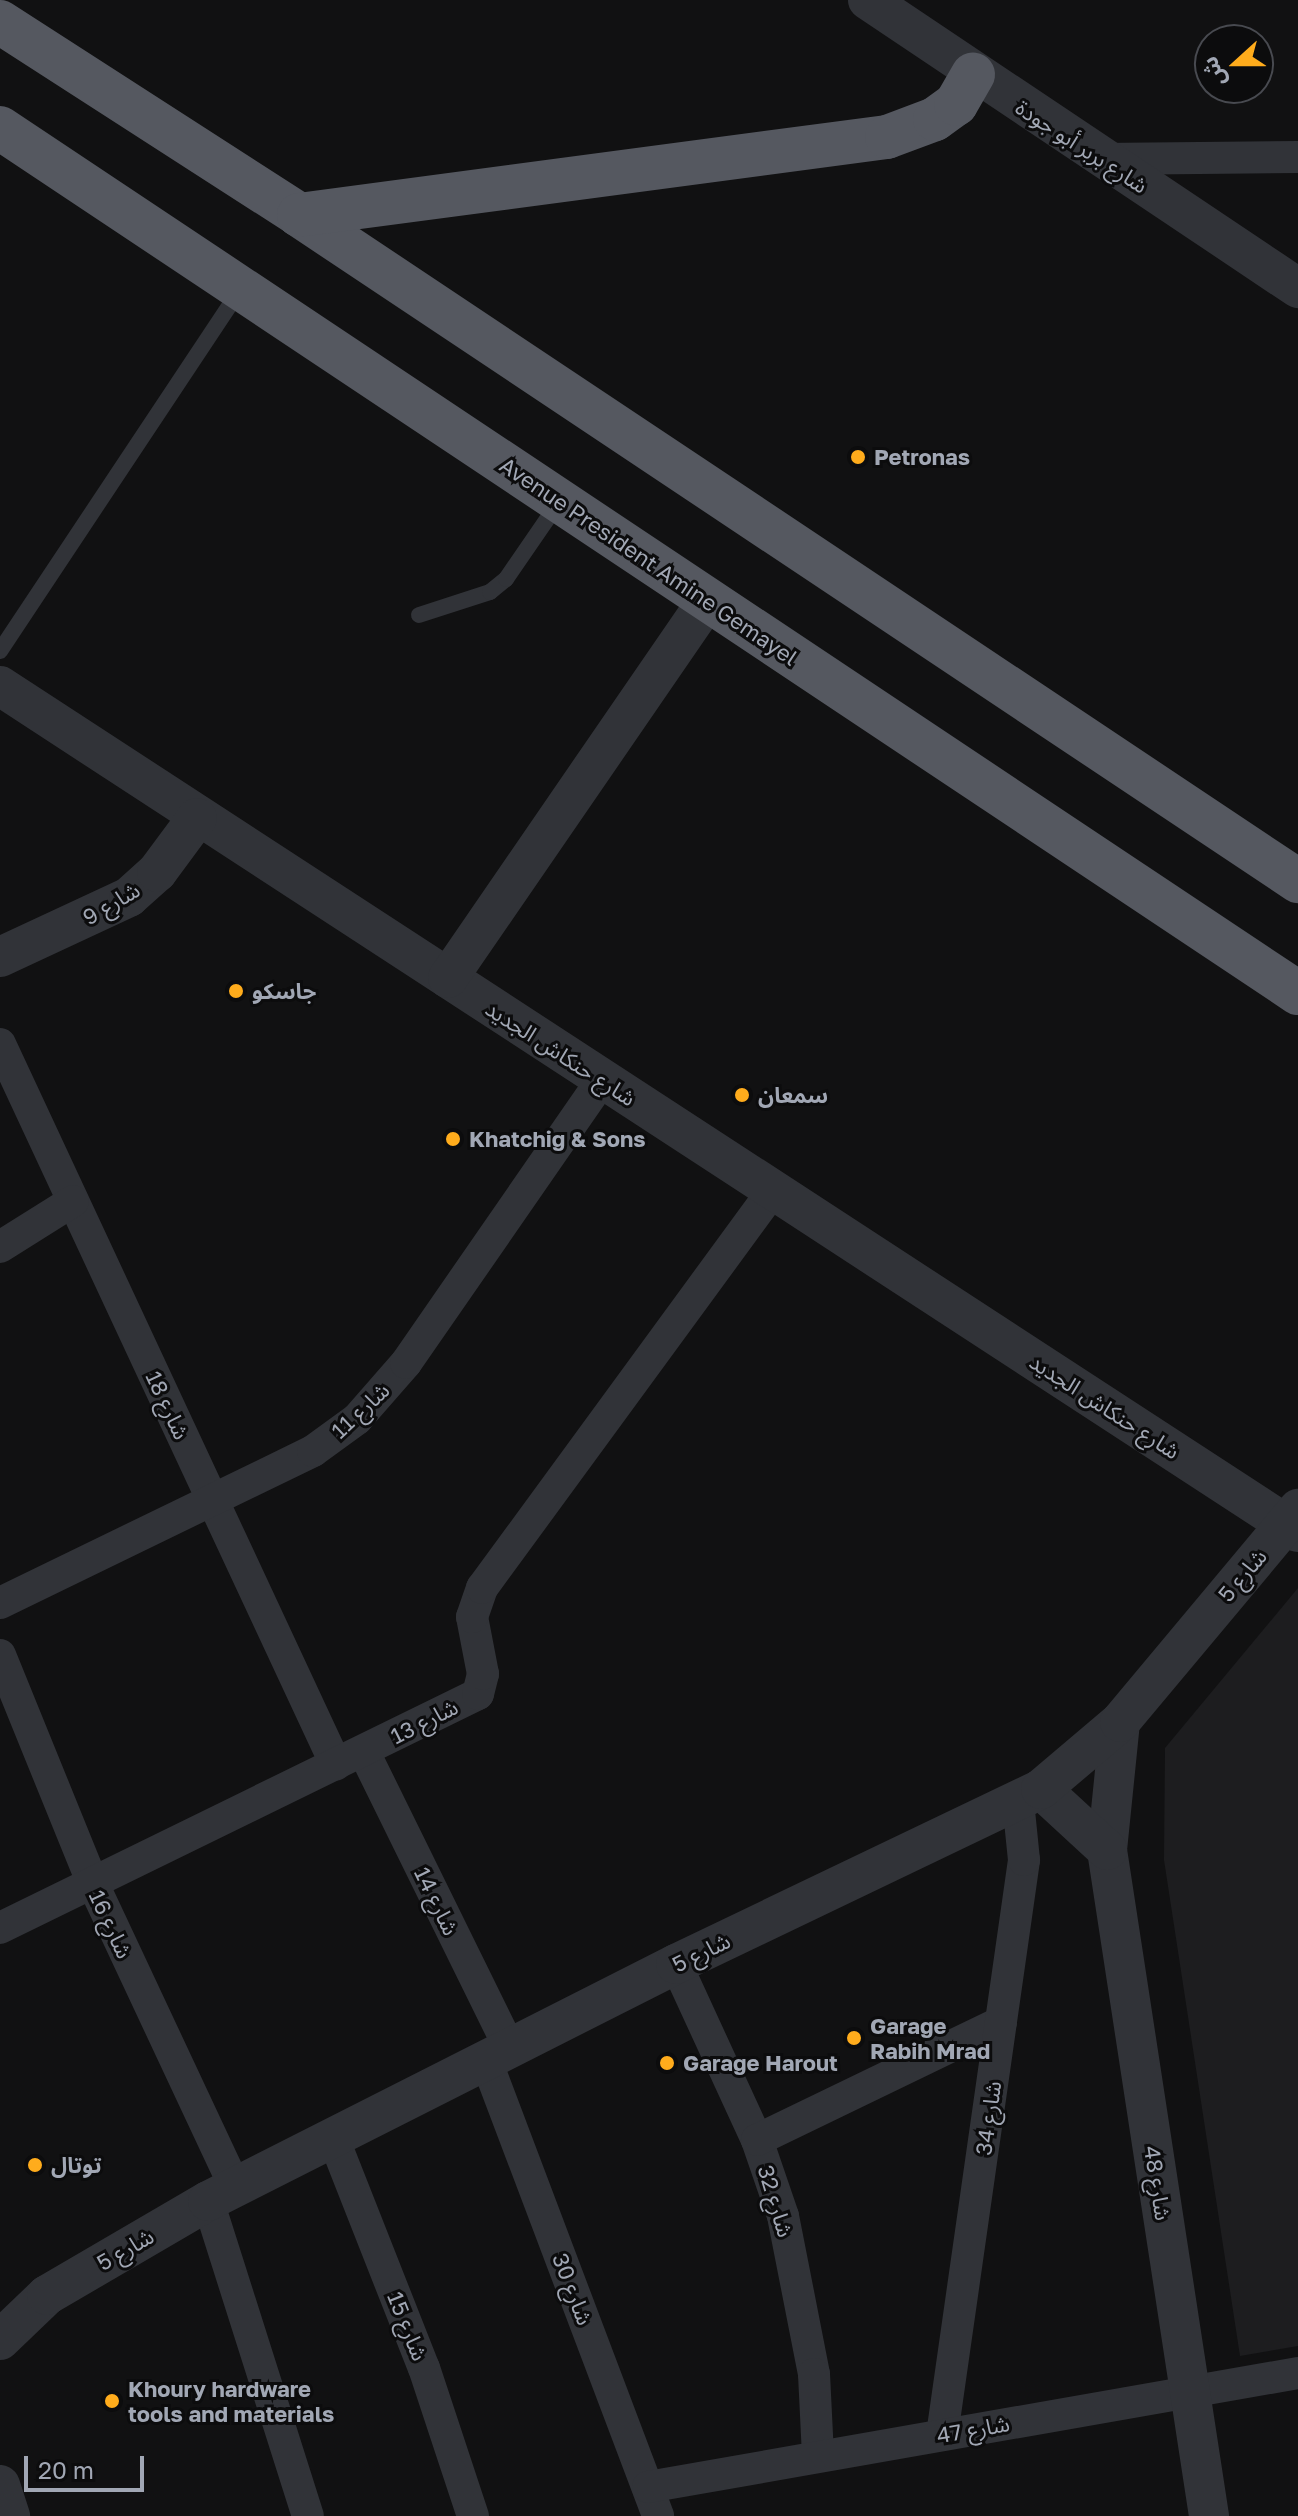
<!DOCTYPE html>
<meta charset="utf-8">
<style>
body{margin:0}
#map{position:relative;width:1298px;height:2516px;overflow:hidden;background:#111112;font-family:"Golos Text","Noto Sans Arabic",sans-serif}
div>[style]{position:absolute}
.built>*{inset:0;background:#1d1d1f}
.service>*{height:16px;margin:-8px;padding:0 8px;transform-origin:8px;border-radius:8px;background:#313338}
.minor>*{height:32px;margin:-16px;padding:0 16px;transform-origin:16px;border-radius:16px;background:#313338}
.tertiary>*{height:40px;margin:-20px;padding:0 20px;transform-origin:20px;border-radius:20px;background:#313338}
.trunk>*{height:44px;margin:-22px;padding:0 22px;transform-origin:22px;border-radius:22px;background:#555860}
.dots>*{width:22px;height:22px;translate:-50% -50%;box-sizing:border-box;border:4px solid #0c0c0d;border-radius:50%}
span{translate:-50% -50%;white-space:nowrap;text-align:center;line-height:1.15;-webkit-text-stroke:6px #0c0c0d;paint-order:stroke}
.street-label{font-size:22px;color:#a1a7b4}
.poi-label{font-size:22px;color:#a1a7b4;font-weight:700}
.left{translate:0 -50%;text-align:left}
.north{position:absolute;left:1194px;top:24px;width:80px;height:80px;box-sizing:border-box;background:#0c0c0d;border:2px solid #484a50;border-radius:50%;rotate:249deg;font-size:22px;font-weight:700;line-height:32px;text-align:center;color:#a1a7b4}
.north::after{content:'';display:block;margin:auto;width:28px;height:36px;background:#ffac1c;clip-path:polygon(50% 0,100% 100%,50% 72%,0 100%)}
.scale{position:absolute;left:24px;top:2456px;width:120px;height:36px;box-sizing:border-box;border:4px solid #a1a7b4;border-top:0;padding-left:10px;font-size:24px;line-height:28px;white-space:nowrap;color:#a1a7b4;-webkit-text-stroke:6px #0c0c0d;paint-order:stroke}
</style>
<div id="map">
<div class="built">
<i style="clip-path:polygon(1298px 1588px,1298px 2346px,1240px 2356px,1164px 1860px,1165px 1748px)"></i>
</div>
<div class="service">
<i style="left:419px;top:615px;width:75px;rotate:-17.9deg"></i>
<i style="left:490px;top:592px;width:21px;rotate:-39deg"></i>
<i style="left:506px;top:579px;width:93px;rotate:-55.5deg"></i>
<i style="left:0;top:651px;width:433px;rotate:-56.4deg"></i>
</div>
<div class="minor">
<i style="left:1101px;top:159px;width:197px;rotate:-0.6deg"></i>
<i style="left:0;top:1044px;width:795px;rotate:65.01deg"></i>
<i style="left:0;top:1247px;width:86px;rotate:-32.2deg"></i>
<i style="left:0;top:1603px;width:348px;rotate:-25.9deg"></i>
<i style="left:313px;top:1451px;width:54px;rotate:-36deg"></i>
<i style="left:357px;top:1419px;width:74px;rotate:-48.8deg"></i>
<i style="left:406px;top:1363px;width:344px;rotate:-55.3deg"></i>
<i style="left:0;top:1655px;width:249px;rotate:67.9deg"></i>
<i style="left:94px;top:1886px;width:332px;rotate:64.9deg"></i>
<i style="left:364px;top:1752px;width:331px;rotate:63.8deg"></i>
<i style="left:0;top:1928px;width:532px;rotate:-26.08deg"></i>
<i style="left:478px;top:1694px;width:21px;rotate:-76deg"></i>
<i style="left:483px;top:1674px;width:58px;rotate:-100.9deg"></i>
<i style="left:472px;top:1617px;width:31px;rotate:-71deg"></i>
<i style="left:482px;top:1588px;width:492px;rotate:-53.8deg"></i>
<i style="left:676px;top:1964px;width:194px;rotate:65.3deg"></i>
<i style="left:757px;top:2140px;width:80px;rotate:71.1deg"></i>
<i style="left:783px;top:2216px;width:161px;rotate:78.9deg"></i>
<i style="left:814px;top:2374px;width:81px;rotate:87.2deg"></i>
<i style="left:487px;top:2063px;width:484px;rotate:69.3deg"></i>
<i style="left:334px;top:2140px;width:245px;rotate:68.5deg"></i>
<i style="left:424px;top:2368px;width:156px;rotate:71.7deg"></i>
<i style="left:757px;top:2140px;width:271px;rotate:-25.8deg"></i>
<i style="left:208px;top:2201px;width:330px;rotate:72.4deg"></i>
<i style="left:942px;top:2435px;width:581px;rotate:-81.88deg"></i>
<i style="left:1024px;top:1860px;width:59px;rotate:-95.8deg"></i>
<i style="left:648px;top:2487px;width:660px;rotate:-9.95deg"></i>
</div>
<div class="tertiary">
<i style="left:868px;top:0;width:518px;rotate:33.81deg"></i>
<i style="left:0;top:686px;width:1549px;rotate:33.1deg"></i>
<i style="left:0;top:957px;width:142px;rotate:-24.9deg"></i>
<i style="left:129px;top:897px;width:38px;rotate:-42deg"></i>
<i style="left:157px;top:872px;width:67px;rotate:-53.5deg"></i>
<i style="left:448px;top:978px;width:459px;rotate:-55.5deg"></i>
<i style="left:1120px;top:1722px;width:129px;rotate:95.8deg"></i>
<i style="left:1107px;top:1850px;width:674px;rotate:81.29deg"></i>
<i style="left:1041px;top:1789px;width:90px;rotate:42.7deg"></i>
<i style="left:0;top:2340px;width:65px;rotate:-43.8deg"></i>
<i style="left:47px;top:2295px;width:186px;rotate:-30.3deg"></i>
<i style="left:208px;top:2201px;width:525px;rotate:-26.86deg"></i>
<i style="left:676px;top:1964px;width:405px;rotate:-25.6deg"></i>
<i style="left:1041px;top:1789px;width:104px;rotate:-40.3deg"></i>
<i style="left:1120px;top:1722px;width:278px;rotate:-50.1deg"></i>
<i style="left:0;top:2485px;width:33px;rotate:72deg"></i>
</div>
<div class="trunk">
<i style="left:0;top:22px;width:356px;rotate:32.8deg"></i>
<i style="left:299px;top:215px;width:1201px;rotate:33.69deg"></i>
<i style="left:0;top:128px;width:1560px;rotate:33.68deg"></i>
<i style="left:299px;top:215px;width:593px;rotate:-7.56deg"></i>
<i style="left:887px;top:137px;width:51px;rotate:-20.6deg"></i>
<i style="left:935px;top:119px;width:26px;rotate:-36deg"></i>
<i style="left:956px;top:104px;width:34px;rotate:-60deg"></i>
</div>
<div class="dots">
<i style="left:858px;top:457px;background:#ffac1c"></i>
<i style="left:236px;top:991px;background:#ffac1c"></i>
<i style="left:742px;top:1095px;background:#ffac1c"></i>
<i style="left:453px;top:1139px;background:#ffac1c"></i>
<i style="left:854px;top:2038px;background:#ffac1c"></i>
<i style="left:667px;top:2063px;background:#ffac1c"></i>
<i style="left:35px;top:2165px;background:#ffac1c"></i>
<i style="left:112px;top:2401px;background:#ffac1c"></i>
</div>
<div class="street-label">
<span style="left:1082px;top:146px;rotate:33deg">شارع بربر أبو جودة</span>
<span style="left:649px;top:561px;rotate:34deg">Avenue President Amine Gemayel</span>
<span style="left:111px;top:903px;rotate:-31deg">شارع 9</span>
<span style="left:561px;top:1053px;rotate:33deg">شارع حنكاش الجديد</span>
<span style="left:168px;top:1405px;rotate:65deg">شارع 18</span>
<span style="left:1105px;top:1406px;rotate:33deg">شارع حنكاش الجديد</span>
<span style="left:360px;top:1410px;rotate:-43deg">شارع 11</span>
<span style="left:1242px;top:1575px;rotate:-50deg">شارع 5</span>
<span style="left:424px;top:1721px;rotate:-27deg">شارع 13</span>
<span style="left:437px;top:1901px;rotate:64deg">شارع 14</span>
<span style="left:111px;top:1924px;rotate:65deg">شارع 16</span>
<span style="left:701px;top:1952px;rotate:-26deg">شارع 5</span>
<span style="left:988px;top:2118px;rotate:-82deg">شارع 34</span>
<span style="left:1158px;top:2183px;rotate:81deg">شارع 48</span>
<span style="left:776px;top:2201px;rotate:73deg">شارع 32</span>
<span style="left:125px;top:2249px;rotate:-30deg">شارع 5</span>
<span style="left:573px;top:2289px;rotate:69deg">شارع 30</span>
<span style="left:408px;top:2326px;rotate:68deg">شارع 15</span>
<span style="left:973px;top:2429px;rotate:-10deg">شارع 47</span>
</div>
<div class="poi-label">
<span class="left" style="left:874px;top:457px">Petronas</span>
<span class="left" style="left:252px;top:991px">جاسكو</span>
<span class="left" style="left:758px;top:1095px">سمعان</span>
<span class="left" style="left:469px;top:1139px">Khatchig &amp; Sons</span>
<span class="left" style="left:870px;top:2038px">Garage<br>Rabih Mrad</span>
<span class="left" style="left:683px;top:2063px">Garage Harout</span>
<span class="left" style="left:51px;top:2165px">توتال</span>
<span class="left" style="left:128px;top:2401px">Khoury hardware<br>tools and materials</span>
</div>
<div class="north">ش</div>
<div class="scale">20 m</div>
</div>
